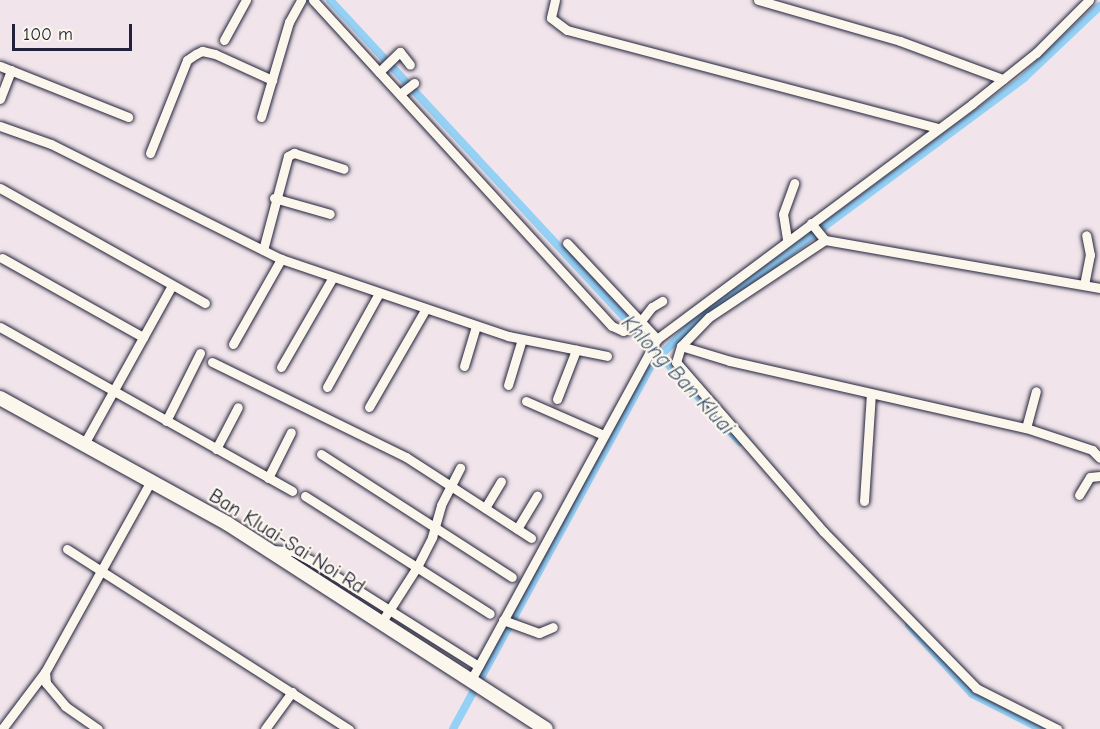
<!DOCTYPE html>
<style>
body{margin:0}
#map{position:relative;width:1100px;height:729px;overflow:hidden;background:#f1e5eb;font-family:"Comic Neue",sans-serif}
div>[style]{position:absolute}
.canal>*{height:8px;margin:-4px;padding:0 4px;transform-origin:4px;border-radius:4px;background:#95d0f5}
.roads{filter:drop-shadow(0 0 2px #22223b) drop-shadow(0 0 2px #22223b)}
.street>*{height:9px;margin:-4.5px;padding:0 4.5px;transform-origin:4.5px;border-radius:4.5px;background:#fbf7ec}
.secondary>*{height:14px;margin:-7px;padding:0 7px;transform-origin:7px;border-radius:7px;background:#fbf7ec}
span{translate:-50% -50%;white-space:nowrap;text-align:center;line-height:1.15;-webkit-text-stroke:4.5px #fbf7ec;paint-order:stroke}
.street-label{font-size:20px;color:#22223b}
.water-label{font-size:21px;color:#445673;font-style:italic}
.scale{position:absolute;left:12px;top:24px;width:120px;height:27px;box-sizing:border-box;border:3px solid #22223b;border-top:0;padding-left:8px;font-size:18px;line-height:21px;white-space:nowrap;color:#22223b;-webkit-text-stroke:4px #fbf7ec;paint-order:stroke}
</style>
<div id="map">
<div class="canal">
<i style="left:330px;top:0;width:603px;rotate:47.15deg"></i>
<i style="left:909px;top:625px;width:93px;rotate:47.6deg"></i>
<i style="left:972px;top:694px;width:77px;rotate:26.9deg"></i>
<i style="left:453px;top:729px;width:416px;rotate:-61.4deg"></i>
<i style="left:652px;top:364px;width:52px;rotate:-45deg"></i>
<i style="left:689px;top:327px;width:417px;rotate:-36.6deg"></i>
<i style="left:1024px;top:78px;width:105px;rotate:-43.5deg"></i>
</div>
<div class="roads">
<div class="street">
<i style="left:313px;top:0;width:442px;rotate:47.5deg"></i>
<i style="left:612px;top:326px;width:12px;rotate:24deg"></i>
<i style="left:623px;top:331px;width:15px;rotate:-20deg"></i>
<i style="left:637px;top:326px;width:24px;rotate:-52deg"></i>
<i style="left:652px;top:307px;width:12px;rotate:-31deg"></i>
<i style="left:555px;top:0;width:18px;rotate:103deg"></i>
<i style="left:551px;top:18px;width:20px;rotate:37deg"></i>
<i style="left:567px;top:30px;width:384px;rotate:14.8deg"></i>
<i style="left:758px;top:0;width:148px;rotate:16.1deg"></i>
<i style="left:900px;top:41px;width:110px;rotate:20.3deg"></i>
<i style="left:224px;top:40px;width:46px;rotate:-61.2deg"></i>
<i style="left:0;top:66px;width:138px;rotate:21.7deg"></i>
<i style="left:379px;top:72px;width:29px;rotate:-44deg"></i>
<i style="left:400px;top:52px;width:16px;rotate:52deg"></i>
<i style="left:400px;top:94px;width:18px;rotate:-38deg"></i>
<i style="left:0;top:99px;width:31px;rotate:-69deg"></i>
<i style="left:261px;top:117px;width:99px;rotate:-73.6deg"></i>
<i style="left:289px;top:22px;width:25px;rotate:-61deg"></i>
<i style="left:0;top:126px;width:54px;rotate:19.4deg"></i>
<i style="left:51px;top:144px;width:257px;rotate:26.6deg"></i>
<i style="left:281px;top:259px;width:240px;rotate:18.7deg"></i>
<i style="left:508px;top:336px;width:101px;rotate:11.4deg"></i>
<i style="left:150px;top:153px;width:100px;rotate:-68.3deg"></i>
<i style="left:187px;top:60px;width:11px;rotate:-34deg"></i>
<i style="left:196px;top:54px;width:7px;rotate:-27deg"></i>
<i style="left:202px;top:51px;width:13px;rotate:13deg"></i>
<i style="left:215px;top:54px;width:63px;rotate:24.5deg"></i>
<i style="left:0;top:188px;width:235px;rotate:29.3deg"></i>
<i style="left:274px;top:198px;width:58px;rotate:15.9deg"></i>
<i style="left:811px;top:223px;width:22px;rotate:51deg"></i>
<i style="left:825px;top:240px;width:279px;rotate:9.9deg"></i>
<i style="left:787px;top:239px;width:25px;rotate:-99deg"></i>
<i style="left:783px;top:214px;width:33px;rotate:-70deg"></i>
<i style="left:825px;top:240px;width:139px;rotate:146.4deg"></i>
<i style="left:709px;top:317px;width:40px;rotate:134deg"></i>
<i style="left:681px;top:346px;width:17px;rotate:107deg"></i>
<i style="left:676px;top:362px;width:225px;rotate:49deg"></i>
<i style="left:824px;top:532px;width:218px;rotate:45.7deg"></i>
<i style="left:976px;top:688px;width:91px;rotate:26.8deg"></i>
<i style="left:567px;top:243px;width:132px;rotate:46.8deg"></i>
<i style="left:263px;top:250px;width:97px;rotate:-75.1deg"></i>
<i style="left:288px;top:156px;width:7px;rotate:-27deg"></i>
<i style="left:294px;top:153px;width:52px;rotate:17.7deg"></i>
<i style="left:2px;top:258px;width:162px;rotate:29.3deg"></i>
<i style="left:1084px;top:285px;width:31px;rotate:-79deg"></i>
<i style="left:1090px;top:255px;width:20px;rotate:-101deg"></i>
<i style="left:0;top:327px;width:335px;rotate:29.3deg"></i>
<i style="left:233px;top:344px;width:98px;rotate:-60.5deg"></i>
<i style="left:681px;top:346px;width:51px;rotate:17deg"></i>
<i style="left:730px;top:361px;width:303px;rotate:12.8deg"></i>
<i style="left:1026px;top:428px;width:70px;rotate:18.4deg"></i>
<i style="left:1092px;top:450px;width:11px;rotate:45deg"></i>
<i style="left:212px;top:362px;width:216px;rotate:26.1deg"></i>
<i style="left:406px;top:457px;width:149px;rotate:32.9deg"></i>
<i style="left:464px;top:366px;width:42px;rotate:-73.3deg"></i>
<i style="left:281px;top:367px;width:104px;rotate:-60deg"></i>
<i style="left:508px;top:385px;width:48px;rotate:-73.1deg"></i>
<i style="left:327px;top:387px;width:107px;rotate:-61deg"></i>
<i style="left:557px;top:399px;width:53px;rotate:-68.8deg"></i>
<i style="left:526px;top:401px;width:85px;rotate:23.6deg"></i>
<i style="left:369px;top:407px;width:112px;rotate:-60deg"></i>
<i style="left:166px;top:421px;width:76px;rotate:-63.4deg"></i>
<i style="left:1026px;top:428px;width:38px;rotate:-75deg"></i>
<i style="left:84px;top:444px;width:182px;rotate:-61deg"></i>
<i style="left:216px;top:449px;width:47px;rotate:-62.4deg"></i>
<i style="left:321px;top:454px;width:227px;rotate:32.8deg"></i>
<i style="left:268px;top:478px;width:51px;rotate:-63.4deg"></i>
<i style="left:1079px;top:495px;width:21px;rotate:-59deg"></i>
<i style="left:1090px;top:477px;width:10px;rotate:-6deg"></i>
<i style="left:305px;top:496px;width:219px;rotate:32.5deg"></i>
<i style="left:864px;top:501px;width:107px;rotate:-86.3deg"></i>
<i style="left:485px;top:508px;width:31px;rotate:-59deg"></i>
<i style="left:517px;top:529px;width:39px;rotate:-59deg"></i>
<i style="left:67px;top:549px;width:335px;rotate:32.6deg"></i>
<i style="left:271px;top:550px;width:22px;rotate:3deg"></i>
<i style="left:293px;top:551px;width:19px;rotate:28deg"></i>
<i style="left:310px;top:560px;width:199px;rotate:32.2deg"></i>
<i style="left:503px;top:620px;width:38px;rotate:20deg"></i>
<i style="left:539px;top:633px;width:15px;rotate:-23deg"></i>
<i style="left:381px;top:623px;width:67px;rotate:-57.3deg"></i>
<i style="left:417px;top:567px;width:34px;rotate:-63deg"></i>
<i style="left:432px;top:537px;width:33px;rotate:-74deg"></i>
<i style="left:441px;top:505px;width:42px;rotate:-62.8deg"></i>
<i style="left:45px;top:672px;width:11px;rotate:85deg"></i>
<i style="left:46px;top:683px;width:30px;rotate:50deg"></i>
<i style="left:65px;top:706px;width:40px;rotate:34.9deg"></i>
<i style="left:471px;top:680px;width:388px;rotate:-61.4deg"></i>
<i style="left:657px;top:339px;width:393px;rotate:-36.7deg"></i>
<i style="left:972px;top:104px;width:82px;rotate:-38.6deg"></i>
<i style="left:1036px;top:53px;width:75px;rotate:-45deg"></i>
<i style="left:2px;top:729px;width:71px;rotate:-53deg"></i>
<i style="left:45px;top:672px;width:218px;rotate:-61deg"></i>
<i style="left:265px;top:729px;width:46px;rotate:-53.9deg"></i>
</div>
<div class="secondary">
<i style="left:0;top:398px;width:260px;rotate:28.9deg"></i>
<i style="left:228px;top:524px;width:378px;rotate:32.8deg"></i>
</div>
</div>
<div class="street-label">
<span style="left:287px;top:541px;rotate:32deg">Ban Kluai-Sai Noi Rd</span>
</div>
<div class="water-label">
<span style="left:678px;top:375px;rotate:47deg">Khlong Ban Kluai</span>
</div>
<div class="scale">100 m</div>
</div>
